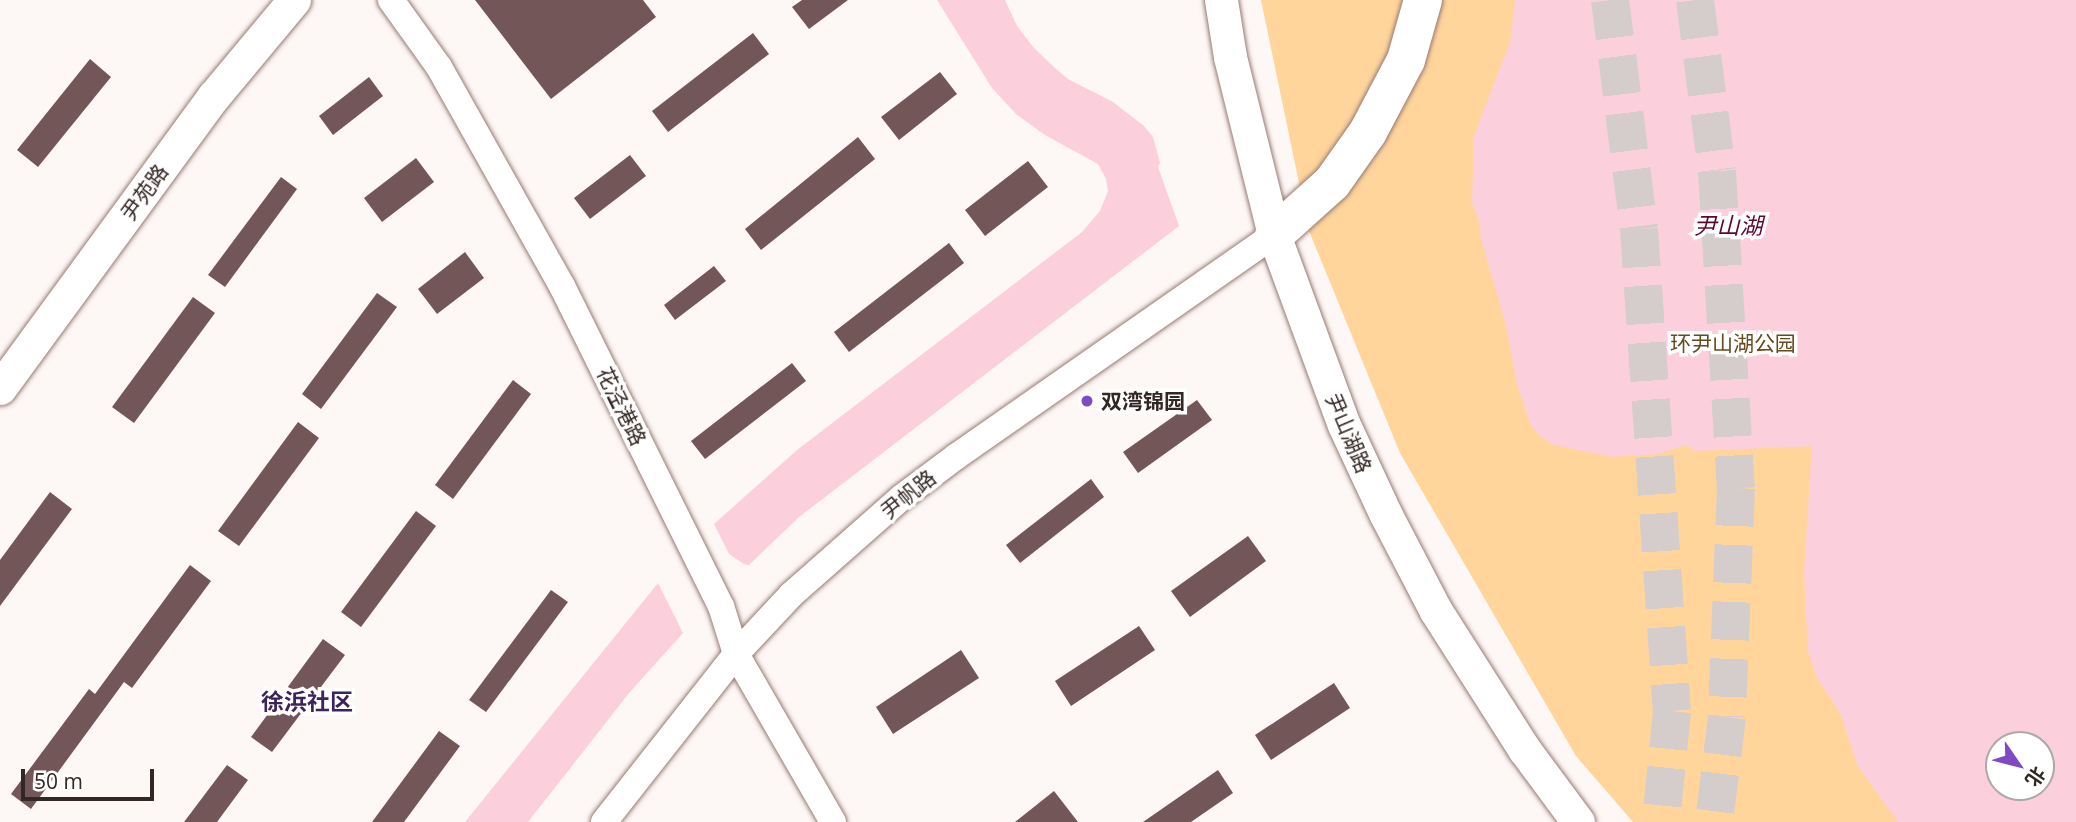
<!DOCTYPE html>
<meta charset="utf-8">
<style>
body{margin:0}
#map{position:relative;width:2076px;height:822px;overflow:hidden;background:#fdf7f5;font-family:"Open Sans","Noto Sans SC",sans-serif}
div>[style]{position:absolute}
.green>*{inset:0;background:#ffd59c}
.water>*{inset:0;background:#fccfdc}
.building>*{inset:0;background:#735758}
.highway-tunnel>*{height:38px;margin-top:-19px;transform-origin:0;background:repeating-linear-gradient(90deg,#d5cdcb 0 38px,transparent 0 57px)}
.roads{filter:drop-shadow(0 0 2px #977b73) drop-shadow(0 0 2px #977b73)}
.minor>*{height:26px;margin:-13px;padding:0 13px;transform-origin:13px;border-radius:13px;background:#fff}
.major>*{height:33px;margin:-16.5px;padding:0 16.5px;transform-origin:16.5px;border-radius:16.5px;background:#fff}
.highway>*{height:38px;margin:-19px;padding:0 19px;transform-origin:19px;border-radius:19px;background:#fff}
.dots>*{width:19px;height:19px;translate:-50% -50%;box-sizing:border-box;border:4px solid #fff;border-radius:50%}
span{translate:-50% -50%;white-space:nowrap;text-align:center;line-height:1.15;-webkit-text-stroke:7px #fff;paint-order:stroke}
.street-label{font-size:21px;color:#332724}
.park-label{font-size:21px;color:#66491d}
.poi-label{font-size:21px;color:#332724;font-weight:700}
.left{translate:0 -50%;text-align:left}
.water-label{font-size:23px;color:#5c0831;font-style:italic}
.neighbourhood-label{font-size:23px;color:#3c235d;font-weight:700}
.north{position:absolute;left:1985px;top:731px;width:70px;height:70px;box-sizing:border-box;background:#fff;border:2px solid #ada9a7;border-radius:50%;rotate:125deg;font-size:19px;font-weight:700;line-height:28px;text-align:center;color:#332724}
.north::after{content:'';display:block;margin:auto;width:24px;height:32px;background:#804bc2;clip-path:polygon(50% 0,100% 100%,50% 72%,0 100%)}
.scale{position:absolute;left:21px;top:769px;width:133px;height:32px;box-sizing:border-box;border:4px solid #332724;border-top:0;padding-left:9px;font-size:21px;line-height:24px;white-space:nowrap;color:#332724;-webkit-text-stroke:5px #fff;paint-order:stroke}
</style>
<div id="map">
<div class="green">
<i style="clip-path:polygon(evenodd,1261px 0,2076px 0,2076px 822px,1633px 822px,1576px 756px,1400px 453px,1309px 231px,1261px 0,1999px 745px,2041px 745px,2041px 787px,1999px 787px,1999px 745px)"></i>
</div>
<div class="water">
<i style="clip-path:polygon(937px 0,1005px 0,1017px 26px,1034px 48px,1054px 67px,1068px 79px,1113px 102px,1144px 126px,1153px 137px,1160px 163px,1158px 167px,1179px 226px,799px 517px,749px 565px,744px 564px,729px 554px,714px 524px,797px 450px,1082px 232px,1100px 211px,1108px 191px,1106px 179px,1098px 164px,1045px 135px,1016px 114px,992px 88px)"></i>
<i style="clip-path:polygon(evenodd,1515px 0,2076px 0,2076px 822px,1898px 822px,1858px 766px,1840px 713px,1817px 678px,1808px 651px,1804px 573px,1812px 446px,1695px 451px,1686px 445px,1658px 454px,1612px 457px,1554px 445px,1540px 436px,1531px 426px,1517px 385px,1507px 329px,1481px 239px,1479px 221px,1472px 203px,1474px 136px,1510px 42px,1515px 0,1999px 745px,2041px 745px,2041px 787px,1999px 787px,1999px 745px)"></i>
<i style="clip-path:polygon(658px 583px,683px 633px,629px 693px,528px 822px,465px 822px)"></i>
</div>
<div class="building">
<i style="clip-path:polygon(475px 0,643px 0,656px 17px,551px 99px)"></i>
<i style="clip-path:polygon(802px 0,848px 0,809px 29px,792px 7px)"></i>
<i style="clip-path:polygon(753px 33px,769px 54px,668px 132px,652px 111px)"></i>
<i style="clip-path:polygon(90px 59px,111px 77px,38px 167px,17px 150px)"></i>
<i style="clip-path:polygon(940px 72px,957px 94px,899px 140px,881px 117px)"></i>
<i style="clip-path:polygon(369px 77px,383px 96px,333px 135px,319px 116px)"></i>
<i style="clip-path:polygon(858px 137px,875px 159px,761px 250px,745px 229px)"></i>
<i style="clip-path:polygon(630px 155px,646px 176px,590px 219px,574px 198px)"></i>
<i style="clip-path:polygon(416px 158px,434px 182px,382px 222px,364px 198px)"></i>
<i style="clip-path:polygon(1028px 161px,1048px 187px,985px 236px,965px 210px)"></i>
<i style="clip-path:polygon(281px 177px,297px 189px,225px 287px,208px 275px)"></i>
<i style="clip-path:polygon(949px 243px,964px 263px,849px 352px,834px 332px)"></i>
<i style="clip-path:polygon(465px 252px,484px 278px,437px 314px,418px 289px)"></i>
<i style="clip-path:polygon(714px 266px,726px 281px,675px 320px,664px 305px)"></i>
<i style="clip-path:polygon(377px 293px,397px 307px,321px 409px,302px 394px)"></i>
<i style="clip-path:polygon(193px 297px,215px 313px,134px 423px,112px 407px)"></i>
<i style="clip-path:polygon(792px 363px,806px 381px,705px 459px,691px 441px)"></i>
<i style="clip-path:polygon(513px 380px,531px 394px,453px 499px,435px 485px)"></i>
<i style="clip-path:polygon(1197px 400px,1212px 420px,1138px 473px,1123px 452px)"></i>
<i style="clip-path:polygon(298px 422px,319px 438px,239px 546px,218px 531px)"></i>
<i style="clip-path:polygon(1091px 479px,1104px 497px,1020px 563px,1006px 545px)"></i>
<i style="clip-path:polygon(50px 492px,72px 509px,0 606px,0 560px)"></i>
<i style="clip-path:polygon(416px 511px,436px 526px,361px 627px,341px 612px)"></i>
<i style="clip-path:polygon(1248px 536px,1266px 561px,1190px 617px,1171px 591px)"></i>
<i style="clip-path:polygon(190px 565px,211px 581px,132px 688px,124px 682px,31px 809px,11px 794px,89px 689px,95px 694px)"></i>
<i style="clip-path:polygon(551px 590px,568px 602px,486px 712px,469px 700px)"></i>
<i style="clip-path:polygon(1139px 626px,1155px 650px,1071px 706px,1055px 681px)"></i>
<i style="clip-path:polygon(323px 639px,345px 655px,272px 752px,251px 737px)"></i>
<i style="clip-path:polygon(961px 650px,979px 678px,893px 734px,876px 707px)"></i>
<i style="clip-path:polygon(1334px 683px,1350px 708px,1271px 760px,1255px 735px)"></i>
<i style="clip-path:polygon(439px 731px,460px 746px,404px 822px,372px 822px)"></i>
<i style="clip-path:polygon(227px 765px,248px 780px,217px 822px,184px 822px)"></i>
<i style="clip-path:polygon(1218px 770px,1233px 793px,1191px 822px,1143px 822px)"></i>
<i style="clip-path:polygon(1054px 791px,1078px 822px,1015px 822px)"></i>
</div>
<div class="highway-tunnel">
<i style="left:1610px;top:0;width:231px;rotate:82.8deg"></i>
<i style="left:1639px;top:229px;width:483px;rotate:86.1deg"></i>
<i style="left:1672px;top:711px;width:112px;rotate:95.7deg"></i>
<i style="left:1695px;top:0;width:172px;rotate:82.7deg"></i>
<i style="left:1717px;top:171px;width:318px;rotate:86.6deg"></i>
<i style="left:1736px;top:488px;width:229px;rotate:92.3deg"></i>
<i style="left:1727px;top:717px;width:106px;rotate:97.1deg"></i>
</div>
<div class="roads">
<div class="minor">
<i style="left:391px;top:0;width:82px;rotate:54.4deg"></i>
<i style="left:439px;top:67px;width:251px;rotate:60.7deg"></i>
<i style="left:562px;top:286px;width:357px;rotate:63.6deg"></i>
<i style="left:721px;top:606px;width:50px;rotate:72.6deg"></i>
<i style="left:736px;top:654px;width:194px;rotate:60deg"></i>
<i style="left:604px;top:822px;width:214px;rotate:-51.8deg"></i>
<i style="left:736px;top:654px;width:81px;rotate:-47deg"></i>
<i style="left:791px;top:595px;width:147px;rotate:-41.4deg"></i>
<i style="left:901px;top:498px;width:70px;rotate:-36.9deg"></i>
<i style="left:957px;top:456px;width:386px;rotate:-34.9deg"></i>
</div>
<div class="major">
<i style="left:1221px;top:0;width:58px;rotate:81deg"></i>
<i style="left:1230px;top:57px;width:183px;rotate:76.1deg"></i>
<i style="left:1274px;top:235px;width:202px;rotate:69.8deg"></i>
<i style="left:1344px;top:425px;width:99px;rotate:65deg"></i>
<i style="left:1386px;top:515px;width:108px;rotate:62.5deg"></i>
<i style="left:1436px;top:611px;width:164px;rotate:57.5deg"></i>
<i style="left:1524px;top:749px;width:91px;rotate:53.5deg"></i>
<i style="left:0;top:388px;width:362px;rotate:-53.8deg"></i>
<i style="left:214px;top:96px;width:125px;rotate:-50.2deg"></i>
</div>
<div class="highway">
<i style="left:1274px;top:235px;width:78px;rotate:-41.9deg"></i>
<i style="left:1332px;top:183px;width:62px;rotate:-54.8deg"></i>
<i style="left:1368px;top:132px;width:81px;rotate:-62.2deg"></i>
<i style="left:1406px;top:60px;width:62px;rotate:-74.2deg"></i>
</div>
</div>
<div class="dots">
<i style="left:1087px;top:401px;background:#804bc2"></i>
</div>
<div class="street-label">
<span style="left:144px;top:192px;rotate:-54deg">尹苑路</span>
<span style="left:622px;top:406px;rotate:64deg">花泾港路</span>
<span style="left:1349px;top:433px;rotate:67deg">尹山湖路</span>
<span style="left:908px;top:494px;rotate:-39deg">尹帆路</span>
</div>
<div class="park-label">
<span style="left:1733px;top:343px">环尹山湖公园</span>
</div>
<div class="poi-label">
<span class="left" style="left:1101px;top:401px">双湾锦园</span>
</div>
<div class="water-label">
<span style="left:1728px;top:225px">尹山湖</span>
</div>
<div class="neighbourhood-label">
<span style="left:307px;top:701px">徐浜社区</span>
</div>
<div class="north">北</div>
<div class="scale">50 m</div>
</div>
